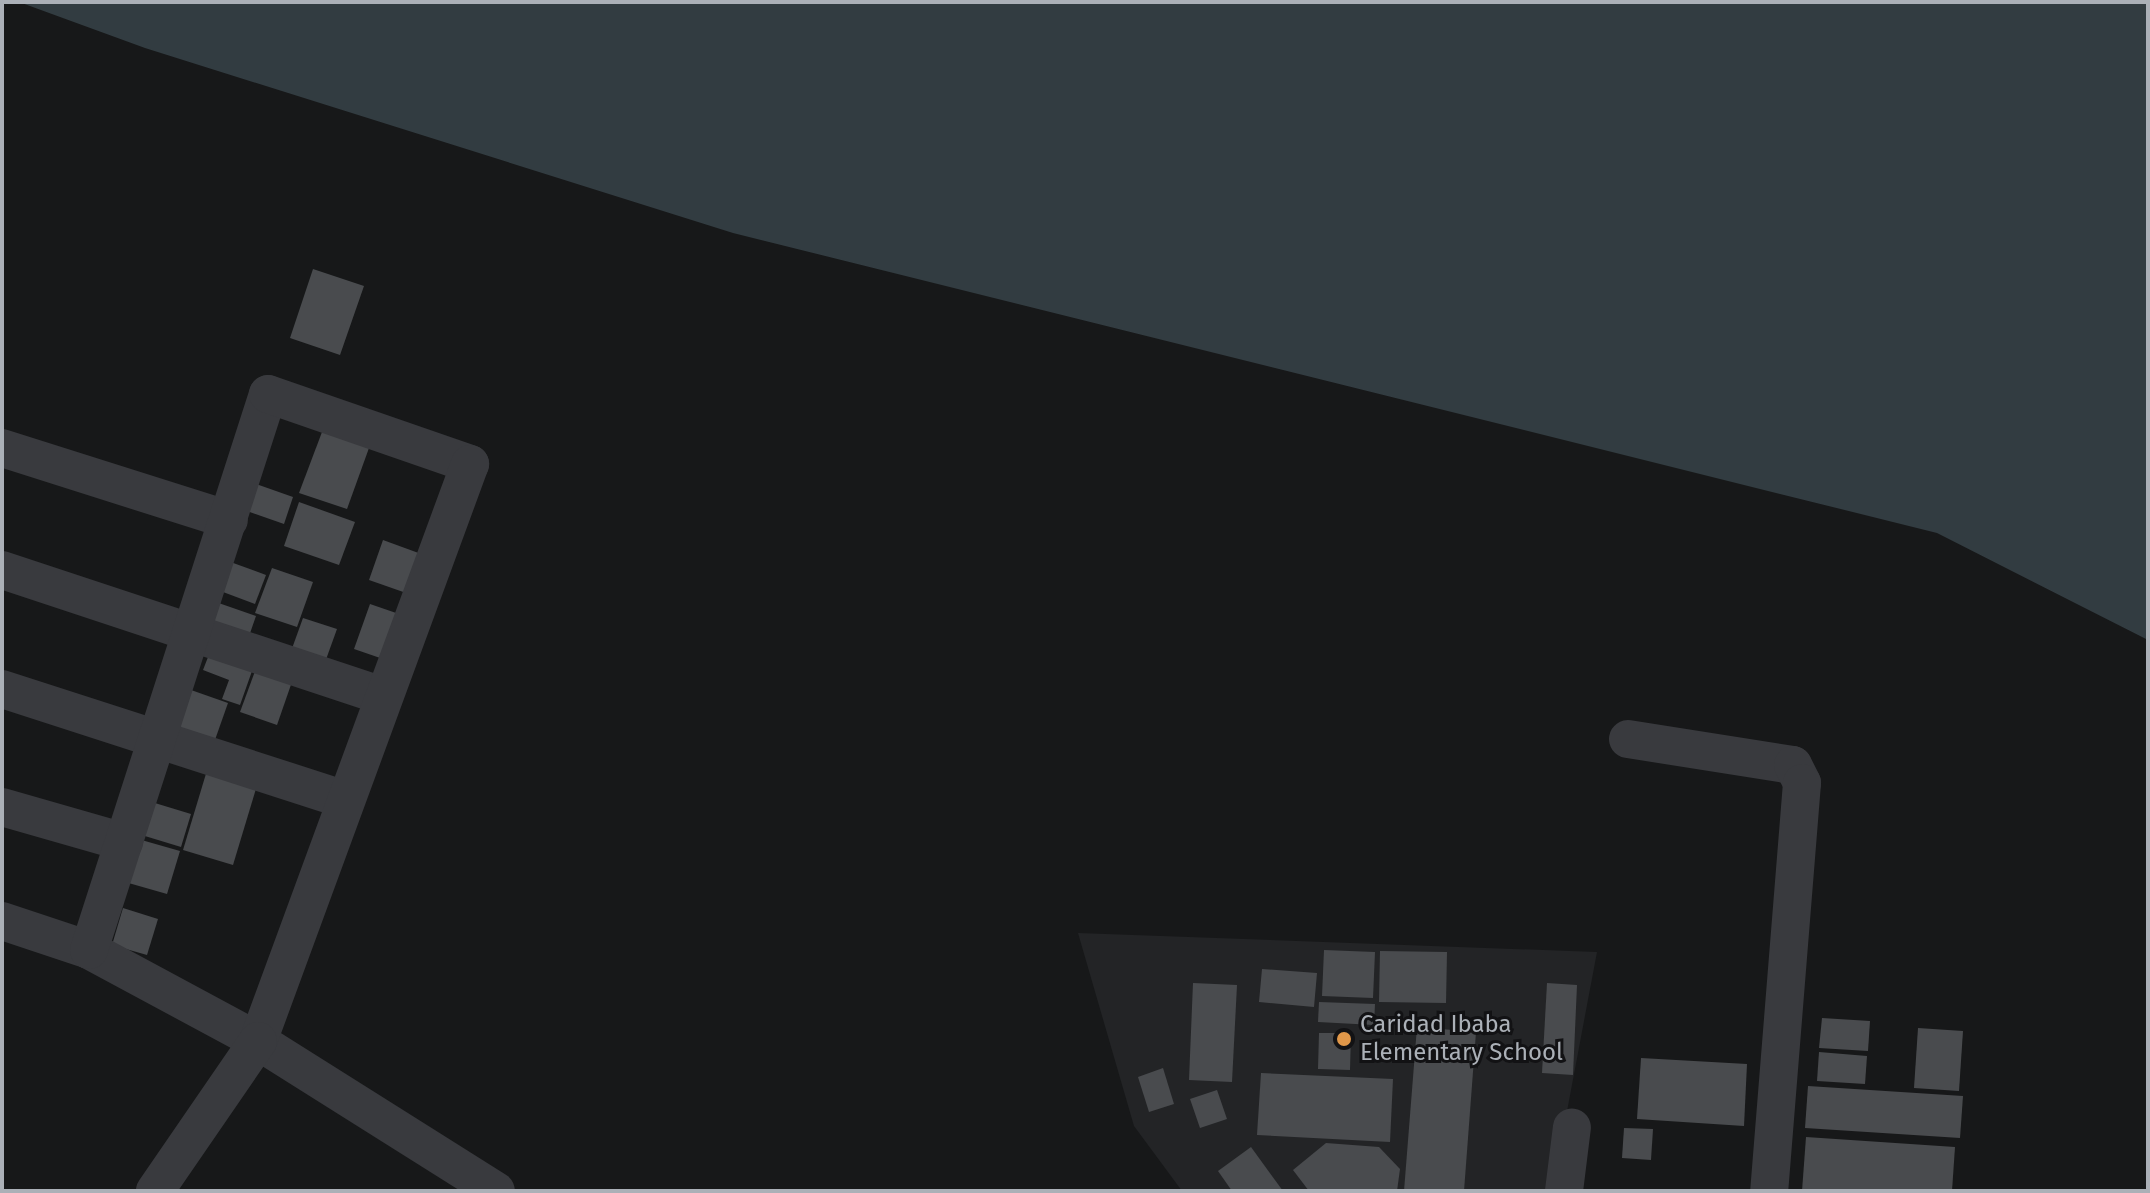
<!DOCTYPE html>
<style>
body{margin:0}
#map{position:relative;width:2150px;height:1193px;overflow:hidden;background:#171819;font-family:"Fira Sans",sans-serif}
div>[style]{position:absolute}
.built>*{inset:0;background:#232426}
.water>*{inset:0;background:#323c41}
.building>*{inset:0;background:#494b4e}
.minor>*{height:38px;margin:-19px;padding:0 19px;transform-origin:19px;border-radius:19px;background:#393a3e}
.dots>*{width:22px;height:22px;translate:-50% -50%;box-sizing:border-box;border:4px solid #121214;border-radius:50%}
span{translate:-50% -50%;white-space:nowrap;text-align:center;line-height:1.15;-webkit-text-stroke:6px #121214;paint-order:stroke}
.poi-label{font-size:24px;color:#abb0b7}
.left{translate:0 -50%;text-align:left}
.frame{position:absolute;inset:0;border:4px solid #abb0b7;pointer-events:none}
</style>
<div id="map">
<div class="built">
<i style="clip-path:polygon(1078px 933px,1597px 952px,1552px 1191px,1182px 1191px,1134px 1126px)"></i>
</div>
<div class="water">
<i style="clip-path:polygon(19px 2px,2148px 2px,2148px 640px,1937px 533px,733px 233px,145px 48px)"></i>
</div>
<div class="building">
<i style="clip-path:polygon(313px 269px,364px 286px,340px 355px,290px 338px)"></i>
<i style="clip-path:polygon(322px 432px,369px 448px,347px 509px,299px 493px)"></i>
<i style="clip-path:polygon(253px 483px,293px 497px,284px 524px,244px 510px)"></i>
<i style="clip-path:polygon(299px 502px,355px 522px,339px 565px,284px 546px)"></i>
<i style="clip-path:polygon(383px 540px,424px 555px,409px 594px,369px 580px)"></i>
<i style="clip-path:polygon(225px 560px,266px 575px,255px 604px,215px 589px)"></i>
<i style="clip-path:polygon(272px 568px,313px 582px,297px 627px,255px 613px)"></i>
<i style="clip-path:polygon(210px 600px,256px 616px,248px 639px,202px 623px)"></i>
<i style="clip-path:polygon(370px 604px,402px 615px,386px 660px,354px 649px)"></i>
<i style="clip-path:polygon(303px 618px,337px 629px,324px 665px,290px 654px)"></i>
<i style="clip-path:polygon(215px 639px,258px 654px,240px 705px,222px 699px,229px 680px,203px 670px)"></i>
<i style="clip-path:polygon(258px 663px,294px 676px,277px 725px,240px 712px)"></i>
<i style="clip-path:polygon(191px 690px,228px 703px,210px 754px,173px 741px)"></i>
<i style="clip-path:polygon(208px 767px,258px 782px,233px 865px,183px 850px)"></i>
<i style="clip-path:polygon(145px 800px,191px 814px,181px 847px,135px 833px)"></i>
<i style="clip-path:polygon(138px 839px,180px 851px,167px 894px,125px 882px)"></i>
<i style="clip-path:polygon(123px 908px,158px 919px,147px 955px,112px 945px)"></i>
<i style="clip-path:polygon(1324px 950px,1375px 952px,1373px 998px,1322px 996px)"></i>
<i style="clip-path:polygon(1380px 951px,1447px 952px,1446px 1003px,1379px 1002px)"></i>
<i style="clip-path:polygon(1262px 969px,1317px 973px,1314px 1007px,1259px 1002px)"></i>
<i style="clip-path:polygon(1193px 983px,1237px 985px,1232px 1082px,1189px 1080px)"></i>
<i style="clip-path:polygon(1547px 983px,1577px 985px,1573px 1075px,1542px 1073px)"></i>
<i style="clip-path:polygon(1319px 1002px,1375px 1004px,1374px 1025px,1318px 1022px)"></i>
<i style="clip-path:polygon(1822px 1018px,1870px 1021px,1868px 1051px,1819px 1048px)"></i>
<i style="clip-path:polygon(1417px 1027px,1476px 1032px,1464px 1191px,1404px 1191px)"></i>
<i style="clip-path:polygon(1918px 1028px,1963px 1031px,1959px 1091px,1914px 1088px)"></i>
<i style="clip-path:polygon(1319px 1033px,1351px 1033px,1350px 1070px,1318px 1069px)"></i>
<i style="clip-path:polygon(1819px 1052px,1867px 1056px,1865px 1084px,1817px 1081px)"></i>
<i style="clip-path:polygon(1641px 1058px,1747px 1064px,1744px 1126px,1637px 1119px)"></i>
<i style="clip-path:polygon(1163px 1068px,1174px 1104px,1149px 1112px,1138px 1077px)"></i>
<i style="clip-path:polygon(1261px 1073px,1393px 1079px,1390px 1142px,1257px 1135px)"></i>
<i style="clip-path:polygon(1808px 1086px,1963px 1096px,1960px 1138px,1805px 1128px)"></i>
<i style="clip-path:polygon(1217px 1090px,1227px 1119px,1200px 1128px,1190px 1099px)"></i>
<i style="clip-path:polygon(1624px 1128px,1653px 1129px,1651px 1160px,1622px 1158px)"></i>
<i style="clip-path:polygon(1806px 1137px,1955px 1147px,1952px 1191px,1802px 1191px)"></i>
<i style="clip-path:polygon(1326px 1143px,1379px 1147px,1400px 1169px,1397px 1191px,1309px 1191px,1293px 1170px)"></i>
<i style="clip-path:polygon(1251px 1147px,1283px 1191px,1232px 1191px,1218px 1171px)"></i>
</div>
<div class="minor">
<i style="left:2px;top:448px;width:238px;rotate:17.6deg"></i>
<i style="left:2px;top:570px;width:402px;rotate:18.3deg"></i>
<i style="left:2px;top:689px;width:358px;rotate:17.9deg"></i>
<i style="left:1628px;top:739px;width:167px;rotate:9deg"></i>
<i style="left:1793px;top:765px;width:20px;rotate:63deg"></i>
<i style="left:1802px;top:783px;width:409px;rotate:94.6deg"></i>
<i style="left:2px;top:807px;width:127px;rotate:16deg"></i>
<i style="left:2px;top:921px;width:92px;rotate:18.4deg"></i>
<i style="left:89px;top:950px;width:192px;rotate:28.3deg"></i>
<i style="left:258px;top:1041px;width:281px;rotate:32.2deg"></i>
<i style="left:89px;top:950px;width:584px;rotate:-72.15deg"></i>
<i style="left:268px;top:394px;width:214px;rotate:19.1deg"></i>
<i style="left:470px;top:464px;width:615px;rotate:110.17deg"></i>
<i style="left:258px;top:1041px;width:182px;rotate:124.5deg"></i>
<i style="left:1564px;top:1191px;width:64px;rotate:-82.9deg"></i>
</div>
<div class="dots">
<i style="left:1344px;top:1039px;background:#e09749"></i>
</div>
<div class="poi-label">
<span class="left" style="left:1360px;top:1039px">Caridad Ibaba<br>Elementary School</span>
</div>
<div class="frame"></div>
</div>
